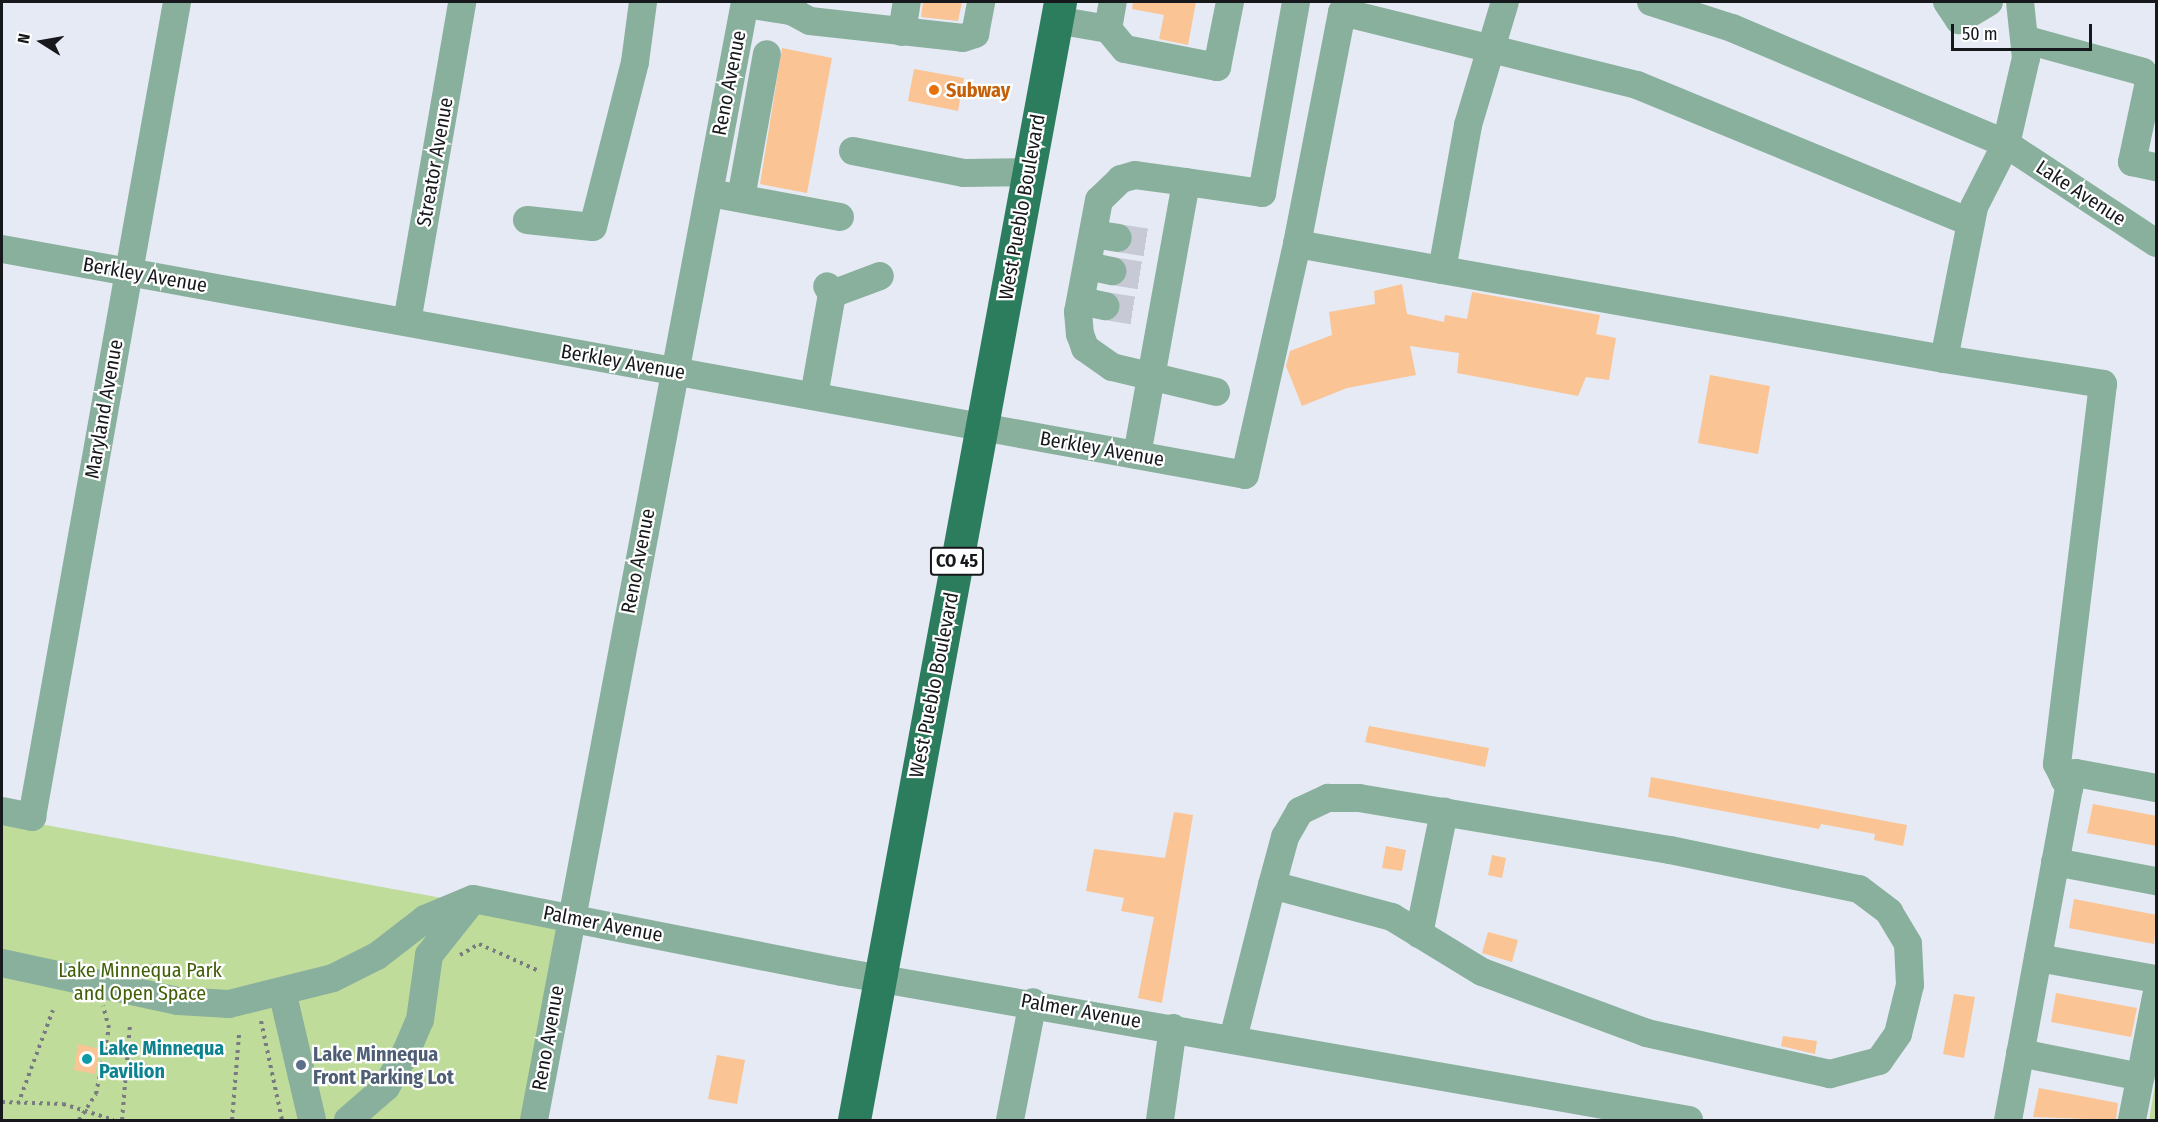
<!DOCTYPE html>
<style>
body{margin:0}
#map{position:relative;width:2158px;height:1122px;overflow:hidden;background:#e6eaf5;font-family:"Fira Sans Condensed",sans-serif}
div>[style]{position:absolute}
.green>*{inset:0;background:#bfdc9a}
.building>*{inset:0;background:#fac494}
.minor-tunnel>*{height:28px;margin-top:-14px;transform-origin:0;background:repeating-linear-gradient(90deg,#c7cad4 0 28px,transparent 0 42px)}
.path>*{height:4px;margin-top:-2px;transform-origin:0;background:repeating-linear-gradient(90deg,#787b82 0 3px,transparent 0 7.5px)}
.minor>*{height:28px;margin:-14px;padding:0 14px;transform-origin:14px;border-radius:14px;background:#89b09d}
.major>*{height:33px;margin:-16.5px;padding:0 16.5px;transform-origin:16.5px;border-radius:16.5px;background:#2c7d5e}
.dots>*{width:16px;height:16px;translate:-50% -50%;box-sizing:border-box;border:3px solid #fff;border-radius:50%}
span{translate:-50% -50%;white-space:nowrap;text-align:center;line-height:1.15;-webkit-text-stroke:4.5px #fff;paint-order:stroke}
.shield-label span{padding:2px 4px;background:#fff;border:2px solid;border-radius:4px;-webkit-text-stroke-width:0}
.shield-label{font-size:18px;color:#16181b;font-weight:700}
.street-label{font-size:20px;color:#16181b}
.food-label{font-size:20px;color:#c56008;font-weight:700}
.left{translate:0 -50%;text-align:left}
.park-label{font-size:20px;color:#425f08}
.culture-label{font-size:20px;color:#0d838f;font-weight:700}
.service-label{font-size:20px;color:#4e5e75;font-weight:700}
.frame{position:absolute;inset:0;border:3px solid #16181b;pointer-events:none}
.north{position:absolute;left:12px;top:12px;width:60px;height:60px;-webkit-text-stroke:4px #fff;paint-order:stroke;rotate:281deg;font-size:16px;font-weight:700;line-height:24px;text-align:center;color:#16181b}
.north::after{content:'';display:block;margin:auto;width:21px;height:27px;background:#16181b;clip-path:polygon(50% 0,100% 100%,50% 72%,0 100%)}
.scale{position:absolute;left:1951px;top:24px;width:141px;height:27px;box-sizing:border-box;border:3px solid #16181b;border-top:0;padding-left:8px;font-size:18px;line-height:21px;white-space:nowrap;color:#16181b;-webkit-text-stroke:4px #fff;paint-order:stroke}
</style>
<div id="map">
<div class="green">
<i style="clip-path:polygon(2px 817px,561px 920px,521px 1120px,2px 1120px)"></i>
<i style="clip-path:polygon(2156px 1079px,2156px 1120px,2149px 1120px)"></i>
</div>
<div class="building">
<i style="clip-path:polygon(923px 2px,962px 2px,958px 21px,921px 17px)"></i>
<i style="clip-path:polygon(1133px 2px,1196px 2px,1188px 45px,1159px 39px,1164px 15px,1132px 9px)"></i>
<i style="clip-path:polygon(782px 48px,832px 58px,807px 193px,760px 184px)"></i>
<i style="clip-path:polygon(914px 69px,964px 78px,958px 111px,908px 101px)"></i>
<i style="clip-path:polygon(1402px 284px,1407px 314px,1444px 322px,1445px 315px,1467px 319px,1472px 292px,1600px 315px,1596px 334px,1616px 338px,1609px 380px,1586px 377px,1578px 396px,1457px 373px,1459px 353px,1410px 346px,1416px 375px,1347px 388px,1302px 406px,1286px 366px,1290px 351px,1332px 335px,1329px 312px,1375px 304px,1374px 291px)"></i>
<i style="clip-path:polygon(1710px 375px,1770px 386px,1758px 454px,1698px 443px)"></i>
<i style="clip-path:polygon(1369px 726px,1489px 748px,1485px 767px,1365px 742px)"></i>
<i style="clip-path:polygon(1651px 777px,1907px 825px,1903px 846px,1874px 840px,1875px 834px,1821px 824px,1819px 829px,1648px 797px)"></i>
<i style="clip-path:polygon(2093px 804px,2157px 816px,2157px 846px,2087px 833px)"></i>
<i style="clip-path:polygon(1174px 812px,1193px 815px,1162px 1003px,1138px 998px,1154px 917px,1121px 911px,1124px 898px,1086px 891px,1094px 849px,1165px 858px)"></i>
<i style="clip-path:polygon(1386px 846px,1406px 850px,1402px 871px,1382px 868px)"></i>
<i style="clip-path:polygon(1492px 855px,1506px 858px,1502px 878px,1488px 875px)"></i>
<i style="clip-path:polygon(2074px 899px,2157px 915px,2154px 944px,2069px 928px)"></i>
<i style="clip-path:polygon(1488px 932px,1518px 940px,1512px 962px,1482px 953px)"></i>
<i style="clip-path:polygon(2056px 993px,2137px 1008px,2131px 1037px,2051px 1022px)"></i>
<i style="clip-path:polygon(1954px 994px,1975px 997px,1964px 1058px,1943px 1054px)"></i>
<i style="clip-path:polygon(1783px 1036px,1817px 1041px,1815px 1054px,1781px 1046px)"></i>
<i style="clip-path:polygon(78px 1044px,100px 1049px,95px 1074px,74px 1070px)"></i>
<i style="clip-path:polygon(717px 1055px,745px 1060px,737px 1104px,708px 1099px)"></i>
<i style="clip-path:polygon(2039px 1088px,2118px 1103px,2116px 1120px,2033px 1117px)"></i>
</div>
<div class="minor-tunnel">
<i style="left:1118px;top:238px;width:37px;rotate:9deg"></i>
<i style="left:1112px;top:271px;width:36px;rotate:9deg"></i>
<i style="left:1105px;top:306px;width:36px;rotate:9deg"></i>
</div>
<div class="path">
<i style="left:460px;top:955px;width:22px;rotate:-30deg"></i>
<i style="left:479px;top:944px;width:66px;rotate:24.2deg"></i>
<i style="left:261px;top:1021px;width:101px;rotate:78deg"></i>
<i style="left:2px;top:1102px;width:61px;rotate:1.9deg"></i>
<i style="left:63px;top:1104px;width:53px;rotate:17.4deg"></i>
<i style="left:18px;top:1104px;width:100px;rotate:-69.6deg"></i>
<i style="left:79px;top:1120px;width:31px;rotate:-57deg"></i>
<i style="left:96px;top:1094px;width:67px;rotate:-78.9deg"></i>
<i style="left:109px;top:1028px;width:23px;rotate:-105deg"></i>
<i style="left:122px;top:1120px;width:95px;rotate:-85.2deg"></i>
<i style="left:232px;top:1120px;width:86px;rotate:-85.3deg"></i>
</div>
<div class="minor">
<i style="left:1651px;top:2px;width:85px;rotate:17.8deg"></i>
<i style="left:1732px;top:28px;width:298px;rotate:22.9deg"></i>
<i style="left:2006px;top:144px;width:180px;rotate:33.4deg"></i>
<i style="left:1947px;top:2px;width:22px;rotate:56deg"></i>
<i style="left:1959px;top:20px;width:35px;rotate:-31deg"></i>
<i style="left:745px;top:4px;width:47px;rotate:8.7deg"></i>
<i style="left:791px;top:11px;width:9px;rotate:-77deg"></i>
<i style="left:791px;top:11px;width:21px;rotate:28deg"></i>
<i style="left:810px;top:21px;width:154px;rotate:6.3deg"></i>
<i style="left:963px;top:38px;width:13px;rotate:-18deg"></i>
<i style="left:975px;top:34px;width:33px;rotate:-79deg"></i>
<i style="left:1056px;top:20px;width:53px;rotate:9.8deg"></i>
<i style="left:1108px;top:29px;width:27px;rotate:-80deg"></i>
<i style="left:1108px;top:29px;width:26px;rotate:50deg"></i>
<i style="left:1125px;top:49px;width:94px;rotate:11.1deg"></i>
<i style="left:1217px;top:67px;width:66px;rotate:-78.7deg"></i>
<i style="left:902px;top:32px;width:30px;rotate:-81deg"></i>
<i style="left:2027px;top:40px;width:120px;rotate:15.4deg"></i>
<i style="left:2143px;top:72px;width:12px;rotate:59deg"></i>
<i style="left:2149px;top:82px;width:82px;rotate:102deg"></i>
<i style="left:2132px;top:162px;width:25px;rotate:12deg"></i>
<i style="left:853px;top:151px;width:113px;rotate:11.2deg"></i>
<i style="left:964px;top:173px;width:65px;rotate:-0.9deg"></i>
<i style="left:1186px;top:182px;width:51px;rotate:-172.2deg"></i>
<i style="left:1135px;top:175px;width:15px;rotate:164deg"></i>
<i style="left:1121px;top:179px;width:30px;rotate:136deg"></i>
<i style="left:1099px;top:200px;width:114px;rotate:100.6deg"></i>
<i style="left:1078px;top:312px;width:22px;rotate:85deg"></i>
<i style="left:1080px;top:334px;width:15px;rotate:70deg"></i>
<i style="left:1085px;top:348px;width:33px;rotate:35deg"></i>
<i style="left:1112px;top:367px;width:107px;rotate:13.5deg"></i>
<i style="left:721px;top:195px;width:121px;rotate:10.5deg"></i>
<i style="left:741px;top:198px;width:146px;rotate:-79.8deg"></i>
<i style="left:527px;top:220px;width:66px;rotate:6.1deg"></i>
<i style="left:593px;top:227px;width:170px;rotate:-75.7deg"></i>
<i style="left:635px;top:62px;width:61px;rotate:-82.4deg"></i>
<i style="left:1093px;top:234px;width:25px;rotate:9deg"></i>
<i style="left:1297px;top:244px;width:236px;rotate:-79deg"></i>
<i style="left:1342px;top:12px;width:304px;rotate:13.9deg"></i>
<i style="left:1637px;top:85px;width:361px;rotate:22.4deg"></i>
<i style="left:2px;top:249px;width:1263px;rotate:10.3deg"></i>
<i style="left:1245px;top:475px;width:237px;rotate:-77.3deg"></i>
<i style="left:1297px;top:244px;width:147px;rotate:10.2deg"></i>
<i style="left:1442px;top:270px;width:147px;rotate:-79.8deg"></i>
<i style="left:1468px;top:125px;width:128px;rotate:-73.3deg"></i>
<i style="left:1088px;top:266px;width:25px;rotate:12deg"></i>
<i style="left:1442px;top:270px;width:510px;rotate:10.05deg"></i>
<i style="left:1944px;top:359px;width:155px;rotate:-78.8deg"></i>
<i style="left:1974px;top:207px;width:71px;rotate:-63.1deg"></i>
<i style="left:2006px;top:144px;width:88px;rotate:-76.9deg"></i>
<i style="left:2026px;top:58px;width:56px;rotate:-96.1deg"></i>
<i style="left:832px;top:294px;width:51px;rotate:-20.6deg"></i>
<i style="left:1081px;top:301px;width:25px;rotate:12deg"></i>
<i style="left:407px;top:322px;width:325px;rotate:-80.2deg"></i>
<i style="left:1944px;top:359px;width:161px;rotate:8.9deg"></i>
<i style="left:2103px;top:384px;width:383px;rotate:96.9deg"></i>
<i style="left:2057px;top:764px;width:27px;rotate:63deg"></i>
<i style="left:2069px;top:788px;width:338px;rotate:100.4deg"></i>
<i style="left:814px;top:396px;width:104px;rotate:-80deg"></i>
<i style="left:832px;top:294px;width:9px;rotate:-122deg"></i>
<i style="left:1137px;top:455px;width:277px;rotate:-79.8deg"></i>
<i style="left:1186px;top:182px;width:77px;rotate:8.2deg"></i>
<i style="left:1262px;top:193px;width:194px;rotate:-79.9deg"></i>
<i style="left:2064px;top:779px;width:13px;rotate:-27deg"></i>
<i style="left:2076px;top:773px;width:81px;rotate:10.6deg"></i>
<i style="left:2px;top:811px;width:31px;rotate:11deg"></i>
<i style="left:32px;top:817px;width:828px;rotate:-79.91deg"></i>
<i style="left:2055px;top:862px;width:103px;rotate:10.7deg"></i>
<i style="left:1419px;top:934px;width:125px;rotate:-78.4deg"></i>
<i style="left:2038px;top:958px;width:120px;rotate:10.1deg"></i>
<i style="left:2px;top:963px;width:180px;rotate:12.2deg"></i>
<i style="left:178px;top:1001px;width:51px;rotate:3.4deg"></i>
<i style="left:229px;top:1004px;width:107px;rotate:-14deg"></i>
<i style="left:333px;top:978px;width:49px;rotate:-26.6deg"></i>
<i style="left:377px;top:956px;width:61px;rotate:-37.6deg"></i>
<i style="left:425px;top:919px;width:52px;rotate:-22.6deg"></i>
<i style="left:473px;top:899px;width:376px;rotate:11.2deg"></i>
<i style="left:842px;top:972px;width:860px;rotate:9.91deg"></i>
<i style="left:283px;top:995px;width:128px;rotate:76.9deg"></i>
<i style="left:1233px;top:1039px;width:159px;rotate:-75.8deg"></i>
<i style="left:1272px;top:885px;width:50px;rotate:-74.8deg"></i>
<i style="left:1285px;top:837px;width:30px;rotate:-60deg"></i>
<i style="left:1300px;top:811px;width:31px;rotate:-25deg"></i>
<i style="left:1328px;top:798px;width:31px"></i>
<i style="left:1359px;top:798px;width:315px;rotate:9.5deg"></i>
<i style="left:1670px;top:850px;width:193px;rotate:11.7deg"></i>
<i style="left:1859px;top:889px;width:38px;rotate:37deg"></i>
<i style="left:1889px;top:912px;width:37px;rotate:59deg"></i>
<i style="left:1908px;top:944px;width:41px;rotate:87.2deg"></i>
<i style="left:1910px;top:985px;width:50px;rotate:103.8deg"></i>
<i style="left:1898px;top:1034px;width:33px;rotate:125deg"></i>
<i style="left:1879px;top:1061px;width:51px;rotate:165.1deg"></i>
<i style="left:1830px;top:1074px;width:188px;rotate:-167.4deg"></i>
<i style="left:1647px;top:1033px;width:176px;rotate:-159.7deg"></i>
<i style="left:1482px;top:972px;width:105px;rotate:-148.6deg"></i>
<i style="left:1392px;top:917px;width:124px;rotate:-165.1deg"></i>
<i style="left:2020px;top:1053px;width:123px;rotate:11.2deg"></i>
<i style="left:348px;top:1120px;width:50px;rotate:-41deg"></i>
<i style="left:386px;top:1087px;width:43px;rotate:-60.4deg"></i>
<i style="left:407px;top:1050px;width:33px;rotate:-67deg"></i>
<i style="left:420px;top:1020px;width:66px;rotate:-82.1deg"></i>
<i style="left:429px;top:955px;width:68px;rotate:-51.6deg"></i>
<i style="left:534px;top:1120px;width:1138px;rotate:-79.31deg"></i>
<i style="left:1010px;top:1120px;width:120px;rotate:-79deg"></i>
<i style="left:1160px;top:1120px;width:93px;rotate:-82deg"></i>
<i style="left:2132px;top:1120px;width:126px;rotate:-79deg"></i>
</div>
<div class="major">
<i style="left:854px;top:1120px;width:1137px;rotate:-79.56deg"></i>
</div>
<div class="dots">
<i style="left:934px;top:90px;background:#e8710a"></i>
<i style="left:87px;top:1059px;background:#0f9aa8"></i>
<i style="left:301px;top:1065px;background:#5c6f8a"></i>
</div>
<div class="shield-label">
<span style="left:957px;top:561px">CO 45</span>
</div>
<div class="street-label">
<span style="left:729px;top:83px;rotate:-79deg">Reno Avenue</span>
<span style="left:435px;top:162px;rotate:-80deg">Streator Avenue</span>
<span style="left:2081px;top:193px;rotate:33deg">Lake Avenue</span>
<span style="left:1022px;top:207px;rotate:-80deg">West Pueblo Boulevard</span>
<span style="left:145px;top:275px;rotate:10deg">Berkley Avenue</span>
<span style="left:623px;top:362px;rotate:10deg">Berkley Avenue</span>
<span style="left:104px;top:409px;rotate:-80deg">Maryland Avenue</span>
<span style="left:1102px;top:449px;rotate:10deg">Berkley Avenue</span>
<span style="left:638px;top:561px;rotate:-79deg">Reno Avenue</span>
<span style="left:934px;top:685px;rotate:-79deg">West Pueblo Boulevard</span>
<span style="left:603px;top:924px;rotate:11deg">Palmer Avenue</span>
<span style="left:1081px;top:1011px;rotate:10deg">Palmer Avenue</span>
<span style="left:548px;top:1038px;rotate:-80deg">Reno Avenue</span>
</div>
<div class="food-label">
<span class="left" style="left:946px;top:90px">Subway</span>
</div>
<div class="park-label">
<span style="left:140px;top:982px">Lake Minnequa Park<br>and Open Space</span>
</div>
<div class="culture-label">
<span class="left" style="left:99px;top:1060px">Lake Minnequa<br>Pavilion</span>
</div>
<div class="service-label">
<span class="left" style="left:313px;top:1066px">Lake Minnequa<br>Front Parking Lot</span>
</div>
<div class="frame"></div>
<div class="north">N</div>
<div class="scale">50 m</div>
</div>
